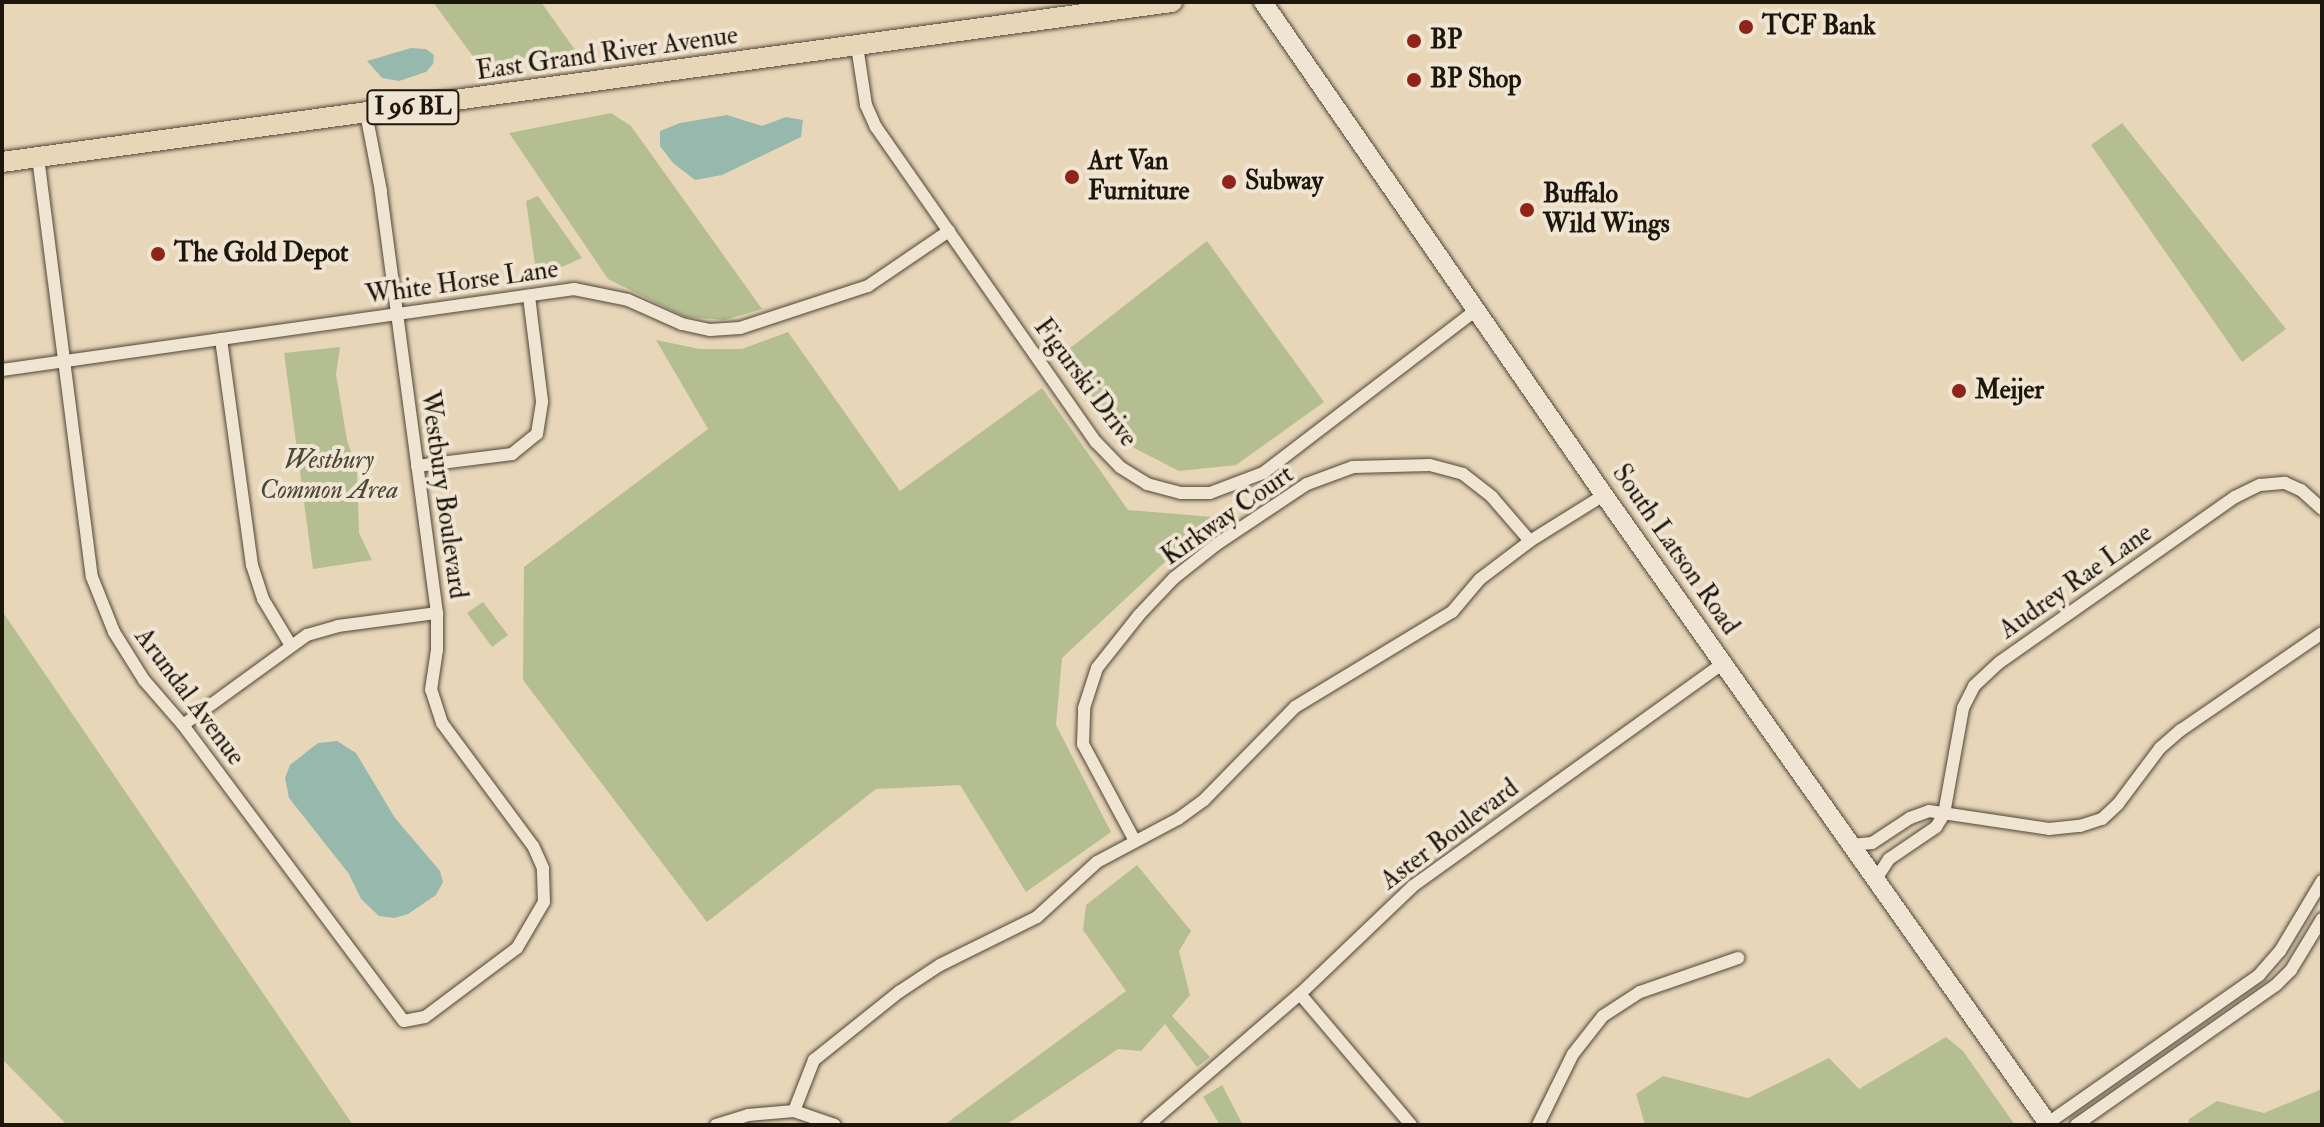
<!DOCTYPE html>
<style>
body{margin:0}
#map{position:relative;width:2324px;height:1127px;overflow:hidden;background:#e8d6b9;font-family:"IM FELL Double Pica",serif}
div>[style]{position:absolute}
.green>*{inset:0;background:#b4be91}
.water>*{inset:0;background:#97b9ad}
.roads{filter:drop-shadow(0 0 2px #504637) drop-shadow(0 0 2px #504637)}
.street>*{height:12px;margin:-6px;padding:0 6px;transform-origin:6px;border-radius:6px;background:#f0e4d2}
.secondary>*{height:18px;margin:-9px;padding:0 9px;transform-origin:9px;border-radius:9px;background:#f0e4d2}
.primary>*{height:20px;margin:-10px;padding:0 10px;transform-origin:10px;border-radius:10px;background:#e8d6b9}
.dots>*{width:22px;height:22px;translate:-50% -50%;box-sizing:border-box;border:4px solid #f0e4d2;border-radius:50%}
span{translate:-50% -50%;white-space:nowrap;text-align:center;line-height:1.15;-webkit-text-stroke:8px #f0e4d2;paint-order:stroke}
.shield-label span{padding:2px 6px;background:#f0e4d2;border:2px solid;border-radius:6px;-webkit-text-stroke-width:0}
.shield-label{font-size:24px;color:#1d160c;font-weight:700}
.poi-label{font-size:26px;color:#1d160c;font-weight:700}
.left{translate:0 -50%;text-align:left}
.street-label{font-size:26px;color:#1d160c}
.park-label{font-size:26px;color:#4a4834;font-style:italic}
.frame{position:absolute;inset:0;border:4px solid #1d160c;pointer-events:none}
</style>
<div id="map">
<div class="green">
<i style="clip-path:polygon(433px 2px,541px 2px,580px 57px,483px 70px)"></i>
<i style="clip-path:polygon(611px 113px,631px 126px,762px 309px,725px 320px,685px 317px,608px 279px,509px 133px)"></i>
<i style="clip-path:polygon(2122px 123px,2286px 329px,2242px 362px,2091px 145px)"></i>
<i style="clip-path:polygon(538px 196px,582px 258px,537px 278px,526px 201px)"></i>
<i style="clip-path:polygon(1207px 241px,1324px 402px,1236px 465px,1179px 471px,1134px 448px,1060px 356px)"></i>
<i style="clip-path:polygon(788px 332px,900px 491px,1042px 388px,1128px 510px,1213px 517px,1062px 658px,1056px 725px,1111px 832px,1026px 892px,960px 785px,876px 789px,707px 922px,523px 680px,524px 567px,708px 429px,656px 340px,700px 349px,742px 349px)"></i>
<i style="clip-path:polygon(340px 347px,336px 374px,347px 440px,357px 469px,359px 533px,372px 560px,313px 569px,284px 353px)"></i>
<i style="clip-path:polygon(483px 602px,508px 635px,492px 647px,467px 613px)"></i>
<i style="clip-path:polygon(2px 611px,353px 1125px,67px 1125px,2px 1059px)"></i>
<i style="clip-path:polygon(1137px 865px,1191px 931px,1179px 951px,1190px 995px,1172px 1016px,1210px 1057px,1197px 1067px,1165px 1024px,1141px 1051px,1118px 1049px,1006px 1125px,944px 1125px,1126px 991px,1083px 930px,1086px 905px)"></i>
<i style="clip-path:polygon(1946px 1037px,1963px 1051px,2015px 1125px,1645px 1125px,1636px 1094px,1663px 1076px,1748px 1098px,1829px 1058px,1859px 1089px)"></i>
<i style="clip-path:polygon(1222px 1085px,1243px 1125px,1220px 1125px,1203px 1097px)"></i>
<i style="clip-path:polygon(2322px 1089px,2322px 1125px,2188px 1125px,2189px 1119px,2217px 1101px,2264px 1113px)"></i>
</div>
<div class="water">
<i style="clip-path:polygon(411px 48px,426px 49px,434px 55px,433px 64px,426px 72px,399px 81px,382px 78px,367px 61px)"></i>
<i style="clip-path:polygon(727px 115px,762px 126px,786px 117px,803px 120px,801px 137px,722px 175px,695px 180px,673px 163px,660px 146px,660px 131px,680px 123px)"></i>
<i style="clip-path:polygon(337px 741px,356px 753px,395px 818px,440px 871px,443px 882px,436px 895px,408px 914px,394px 918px,379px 916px,361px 899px,349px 874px,289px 798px,285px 778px,290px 765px,318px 743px)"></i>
</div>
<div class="roads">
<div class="street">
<i style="left:857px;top:46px;width:60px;rotate:81.3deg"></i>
<i style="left:866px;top:105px;width:24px;rotate:66deg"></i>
<i style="left:876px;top:127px;width:384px;rotate:55.1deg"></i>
<i style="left:1096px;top:442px;width:35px;rotate:46deg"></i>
<i style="left:1120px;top:467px;width:32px;rotate:32deg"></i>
<i style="left:1147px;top:484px;width:35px;rotate:15deg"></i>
<i style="left:1181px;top:493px;width:29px"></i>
<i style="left:1210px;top:493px;width:57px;rotate:-20.7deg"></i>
<i style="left:1263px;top:473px;width:268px;rotate:-37.4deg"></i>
<i style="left:38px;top:157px;width:423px;rotate:82.7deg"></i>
<i style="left:92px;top:577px;width:59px;rotate:68.2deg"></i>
<i style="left:114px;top:632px;width:57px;rotate:58deg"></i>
<i style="left:144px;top:680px;width:60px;rotate:49.1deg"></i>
<i style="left:183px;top:725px;width:369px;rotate:53.3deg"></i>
<i style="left:404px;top:1021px;width:21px;rotate:-11deg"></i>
<i style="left:425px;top:1017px;width:115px;rotate:-36.9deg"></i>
<i style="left:517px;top:948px;width:53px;rotate:-59.6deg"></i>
<i style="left:544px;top:902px;width:34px;rotate:-92deg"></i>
<i style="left:543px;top:868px;width:24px;rotate:-114deg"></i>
<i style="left:533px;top:846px;width:153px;rotate:-126.5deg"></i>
<i style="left:442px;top:723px;width:35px;rotate:-108deg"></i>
<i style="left:431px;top:690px;width:40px;rotate:-81.5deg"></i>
<i style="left:437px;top:650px;width:37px;rotate:-90deg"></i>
<i style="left:437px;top:613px;width:426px;rotate:-97.6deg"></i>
<i style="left:381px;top:191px;width:79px;rotate:-100.9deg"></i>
<i style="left:221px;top:339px;width:228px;rotate:82.2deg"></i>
<i style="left:252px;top:565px;width:36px;rotate:72deg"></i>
<i style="left:263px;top:599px;width:52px;rotate:59deg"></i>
<i style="left:2px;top:370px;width:578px;rotate:-8.06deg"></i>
<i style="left:574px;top:289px;width:55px;rotate:11.5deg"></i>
<i style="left:628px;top:300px;width:59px;rotate:24deg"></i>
<i style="left:682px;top:324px;width:29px;rotate:12deg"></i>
<i style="left:710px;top:330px;width:30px;rotate:-4deg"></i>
<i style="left:740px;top:328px;width:135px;rotate:-18.2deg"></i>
<i style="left:868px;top:286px;width:98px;rotate:-34.2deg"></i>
<i style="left:417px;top:466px;width:96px;rotate:-7.2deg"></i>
<i style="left:512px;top:454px;width:32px;rotate:-39deg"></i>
<i style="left:537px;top:434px;width:33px;rotate:-81deg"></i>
<i style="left:542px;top:401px;width:106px;rotate:-97.1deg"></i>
<i style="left:183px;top:725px;width:153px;rotate:-36deg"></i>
<i style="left:307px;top:635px;width:32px;rotate:-16deg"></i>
<i style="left:338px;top:626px;width:100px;rotate:-7.5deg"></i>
<i style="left:1135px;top:841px;width:110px;rotate:-118.2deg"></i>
<i style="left:1083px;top:744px;width:36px;rotate:-88deg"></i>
<i style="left:1084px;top:708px;width:42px;rotate:-72deg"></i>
<i style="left:1097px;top:668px;width:68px;rotate:-51.6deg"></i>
<i style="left:1139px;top:615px;width:51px;rotate:-46.6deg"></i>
<i style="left:1174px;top:578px;width:55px;rotate:-38.3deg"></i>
<i style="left:1217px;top:544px;width:108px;rotate:-33.7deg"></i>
<i style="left:1307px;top:484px;width:49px;rotate:-20.3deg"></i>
<i style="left:1353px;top:467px;width:77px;rotate:-1.5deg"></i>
<i style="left:1430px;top:465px;width:34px;rotate:15deg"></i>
<i style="left:1463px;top:474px;width:37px;rotate:38deg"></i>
<i style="left:1492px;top:497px;width:58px;rotate:49.2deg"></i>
<i style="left:1852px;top:845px;width:20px;rotate:-6deg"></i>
<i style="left:1872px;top:843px;width:45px;rotate:-33.3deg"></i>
<i style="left:1910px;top:818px;width:20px;rotate:-20deg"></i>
<i style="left:1929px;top:811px;width:121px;rotate:8.5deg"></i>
<i style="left:2049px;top:829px;width:31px;rotate:-6deg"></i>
<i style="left:2080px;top:826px;width:23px;rotate:-18deg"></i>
<i style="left:2102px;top:819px;width:22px;rotate:-43deg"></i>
<i style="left:2118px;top:804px;width:70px;rotate:-53.1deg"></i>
<i style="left:2160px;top:748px;width:28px;rotate:-41deg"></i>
<i style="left:2181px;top:730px;width:171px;rotate:-34.5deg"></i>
<i style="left:1876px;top:879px;width:24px;rotate:-57deg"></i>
<i style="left:1889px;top:859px;width:57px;rotate:-34.2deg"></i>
<i style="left:1936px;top:827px;width:15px;rotate:-58deg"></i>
<i style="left:1944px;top:814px;width:108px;rotate:-79.8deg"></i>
<i style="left:1963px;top:708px;width:25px;rotate:-63deg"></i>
<i style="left:1974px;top:686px;width:35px;rotate:-43deg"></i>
<i style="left:2000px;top:662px;width:287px;rotate:-35.1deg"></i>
<i style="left:2235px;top:497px;width:28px;rotate:-26deg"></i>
<i style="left:2260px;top:485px;width:25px;rotate:-5deg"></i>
<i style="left:2285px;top:483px;width:17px;rotate:24deg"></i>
<i style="left:2301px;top:490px;width:28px;rotate:42deg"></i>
<i style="left:1300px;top:994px;width:172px;rotate:49.7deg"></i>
<i style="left:794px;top:1111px;width:55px;rotate:-68.6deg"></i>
<i style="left:814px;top:1060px;width:109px;rotate:-38.7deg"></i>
<i style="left:899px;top:992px;width:49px;rotate:-33.4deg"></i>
<i style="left:940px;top:965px;width:108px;rotate:-26.3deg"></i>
<i style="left:1037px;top:917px;width:81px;rotate:-42.5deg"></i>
<i style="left:1097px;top:862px;width:92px;rotate:-28deg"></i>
<i style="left:1178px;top:819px;width:32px;rotate:-36deg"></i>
<i style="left:1204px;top:800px;width:130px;rotate:-45.6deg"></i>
<i style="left:1295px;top:707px;width:184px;rotate:-31.2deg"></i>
<i style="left:1452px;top:612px;width:43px;rotate:-49.7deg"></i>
<i style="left:1480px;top:579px;width:63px;rotate:-37.2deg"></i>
<i style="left:1530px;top:541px;width:87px;rotate:-31.9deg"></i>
<i style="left:2048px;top:1123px;width:258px;rotate:-35deg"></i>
<i style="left:2259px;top:975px;width:32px;rotate:-49deg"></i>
<i style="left:2280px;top:951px;width:82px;rotate:-59deg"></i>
<i style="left:716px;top:1125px;width:34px;rotate:-17deg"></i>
<i style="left:748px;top:1115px;width:46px;rotate:-5deg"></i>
<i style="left:794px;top:1111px;width:43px;rotate:18.9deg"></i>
<i style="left:1148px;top:1125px;width:201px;rotate:-40.8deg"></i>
<i style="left:1300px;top:994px;width:156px;rotate:-43.7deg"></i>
<i style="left:1413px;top:886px;width:382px;rotate:-35.7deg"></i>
<i style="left:1538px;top:1125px;width:79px;rotate:-63.8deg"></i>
<i style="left:1573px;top:1054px;width:48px;rotate:-51.7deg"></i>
<i style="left:1603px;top:1016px;width:44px;rotate:-33deg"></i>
<i style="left:1640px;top:992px;width:104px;rotate:-19.1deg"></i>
<i style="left:2076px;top:1125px;width:244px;rotate:-35deg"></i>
<i style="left:2276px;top:985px;width:21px;rotate:-45deg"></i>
<i style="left:2291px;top:970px;width:60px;rotate:-58.7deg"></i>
</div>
<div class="secondary">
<i style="left:1263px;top:2px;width:599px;rotate:55.33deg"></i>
<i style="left:1604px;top:495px;width:771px;rotate:54.76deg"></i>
</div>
<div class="primary">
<i style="left:2px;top:162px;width:1181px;rotate:-7.79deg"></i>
</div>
</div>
<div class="dots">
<i style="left:1746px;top:27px;background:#8f2418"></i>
<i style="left:1414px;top:41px;background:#8f2418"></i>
<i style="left:1414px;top:80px;background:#8f2418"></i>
<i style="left:1072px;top:177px;background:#8f2418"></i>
<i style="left:1229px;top:182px;background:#8f2418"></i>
<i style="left:1527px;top:210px;background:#8f2418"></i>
<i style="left:158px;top:254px;background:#8f2418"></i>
<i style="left:1959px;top:391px;background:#8f2418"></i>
</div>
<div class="shield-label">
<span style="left:413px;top:107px">I 96 BL</span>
</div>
<div class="poi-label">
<span class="left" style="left:1762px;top:27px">TCF Bank</span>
<span class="left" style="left:1430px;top:41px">BP</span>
<span class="left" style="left:1430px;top:80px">BP Shop</span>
<span class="left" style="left:1088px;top:177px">Art Van<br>Furniture</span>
<span class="left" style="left:1245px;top:182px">Subway</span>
<span class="left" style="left:1543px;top:210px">Buffalo<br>Wild Wings</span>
<span class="left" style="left:174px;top:254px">The Gold Depot</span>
<span class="left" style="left:1975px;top:391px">Meijer</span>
</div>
<div class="street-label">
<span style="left:607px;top:54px;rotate:-8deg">East Grand River Avenue</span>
<span style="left:462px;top:283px;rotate:-8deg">White Horse Lane</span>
<span style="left:1085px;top:383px;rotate:53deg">Figurski Drive</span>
<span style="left:443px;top:495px;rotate:82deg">Westbury Boulevard</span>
<span style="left:1228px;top:516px;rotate:-35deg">Kirkway Court</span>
<span style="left:1675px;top:550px;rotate:55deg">South Latson Road</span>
<span style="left:2076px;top:582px;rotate:-35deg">Audrey Rae Lane</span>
<span style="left:189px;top:697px;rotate:53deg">Arundal Avenue</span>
<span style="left:1450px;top:835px;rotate:-37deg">Aster Boulevard</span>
</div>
<div class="park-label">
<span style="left:329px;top:476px">Westbury<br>Common Area</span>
</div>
<div class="frame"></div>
</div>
